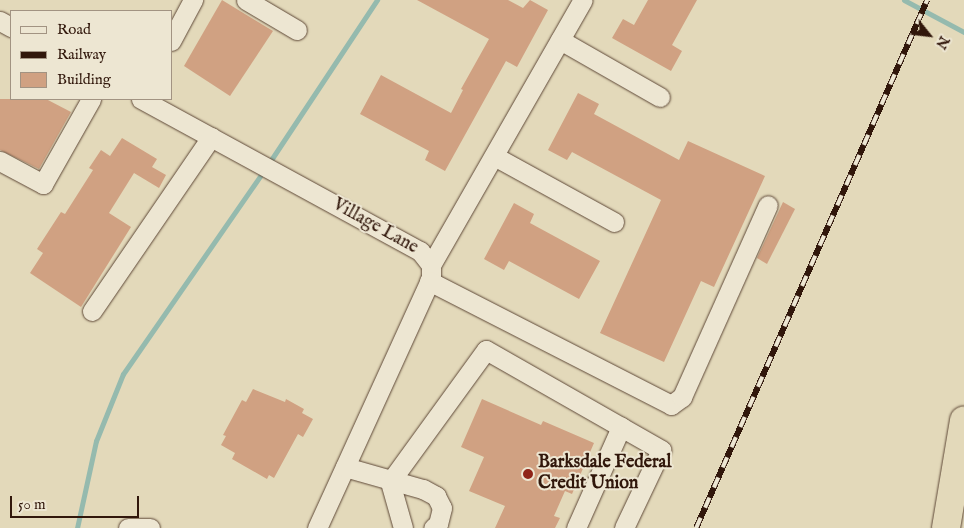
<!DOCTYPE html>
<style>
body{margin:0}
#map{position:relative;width:964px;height:528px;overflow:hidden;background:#e3d9ba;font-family:"IM FELL English",serif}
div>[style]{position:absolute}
.stream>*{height:5px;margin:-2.5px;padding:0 2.5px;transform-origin:2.5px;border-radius:2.5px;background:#95baae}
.building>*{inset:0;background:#d0a182}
.roads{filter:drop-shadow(0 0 1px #5e4837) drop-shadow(0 0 1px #5e4837)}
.minor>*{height:19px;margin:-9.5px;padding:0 9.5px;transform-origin:9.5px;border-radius:9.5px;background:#ede6d2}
.highway>*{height:28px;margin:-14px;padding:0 14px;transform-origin:14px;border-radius:14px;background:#e3d9ba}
.rail>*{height:5.5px;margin-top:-2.75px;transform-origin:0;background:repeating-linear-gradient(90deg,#ede6d2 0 11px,#31170b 0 22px);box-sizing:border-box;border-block:1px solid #31170b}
.dots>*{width:14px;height:14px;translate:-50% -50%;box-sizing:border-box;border:2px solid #ede6d2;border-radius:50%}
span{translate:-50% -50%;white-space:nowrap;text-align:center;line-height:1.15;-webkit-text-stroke:4px #ede6d2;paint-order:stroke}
.street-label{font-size:18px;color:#31170b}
.poi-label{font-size:18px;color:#31170b;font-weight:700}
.left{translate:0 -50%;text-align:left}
.legend{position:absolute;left:10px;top:10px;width:162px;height:90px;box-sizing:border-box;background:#ede6d2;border:1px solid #a29382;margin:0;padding:6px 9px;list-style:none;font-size:15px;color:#31170b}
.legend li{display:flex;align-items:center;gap:10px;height:25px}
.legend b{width:25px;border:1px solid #a29382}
.north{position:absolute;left:904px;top:10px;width:50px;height:50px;-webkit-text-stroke:4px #ede6d2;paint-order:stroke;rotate:119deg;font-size:14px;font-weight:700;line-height:20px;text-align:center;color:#31170b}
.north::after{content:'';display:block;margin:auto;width:18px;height:22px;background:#31170b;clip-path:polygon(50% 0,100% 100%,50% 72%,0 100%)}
.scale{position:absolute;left:10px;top:496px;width:129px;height:22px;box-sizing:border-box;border:2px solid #31170b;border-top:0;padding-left:6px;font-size:15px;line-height:18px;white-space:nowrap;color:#31170b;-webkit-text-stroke:4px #ede6d2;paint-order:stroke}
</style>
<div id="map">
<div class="stream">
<i style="left:904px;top:0;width:68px;rotate:28.1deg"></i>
<i style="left:269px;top:163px;width:196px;rotate:-56.5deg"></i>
<i style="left:77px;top:528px;width:89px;rotate:-77.7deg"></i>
<i style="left:96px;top:441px;width:72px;rotate:-68.1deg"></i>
<i style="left:123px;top:374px;width:248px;rotate:-55.3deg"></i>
</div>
<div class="building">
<i style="clip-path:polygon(222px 0,273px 31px,230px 96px,184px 66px)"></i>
<i style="clip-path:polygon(417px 0,508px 0,523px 8px,530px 0,548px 10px,517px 67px,506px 61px,445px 171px,425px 160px,429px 151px,360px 114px,381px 75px,451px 113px,463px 90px,461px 89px,489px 39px)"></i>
<i style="clip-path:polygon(648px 0,697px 0,672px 45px,682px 51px,671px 71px,612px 38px,623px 19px,634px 25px)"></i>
<i style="clip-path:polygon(578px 93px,599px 104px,594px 114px,679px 160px,688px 141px,765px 176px,714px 287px,701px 281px,664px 362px,600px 333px,661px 200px,572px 152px,567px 160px,548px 150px)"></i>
<i style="clip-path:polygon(0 99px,46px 99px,71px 112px,39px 169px,0 150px)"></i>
<i style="clip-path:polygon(122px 138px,157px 159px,152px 167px,166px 175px,159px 188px,134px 173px,109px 213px,131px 227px,81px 307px,30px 273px,43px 253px,37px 249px,61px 212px,65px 214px,93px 170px,89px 168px,101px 150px,110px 156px)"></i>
<i style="clip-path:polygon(783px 202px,795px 209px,767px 264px,757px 258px)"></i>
<i style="clip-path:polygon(514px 203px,534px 214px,530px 223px,600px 261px,579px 299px,509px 261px,504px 270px,484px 259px)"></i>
<i style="clip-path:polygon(253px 389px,285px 402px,286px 399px,304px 409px,302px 413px,313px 419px,303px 437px,298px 434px,274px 478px,269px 475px,267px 479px,232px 459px,235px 453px,221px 445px,226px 436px,223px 435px,242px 400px,246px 402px)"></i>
<i style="clip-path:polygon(482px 399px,541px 425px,543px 421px,594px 443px,572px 494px,565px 491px,554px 516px,560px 518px,555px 528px,495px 528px,505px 506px,469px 491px,484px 457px,461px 447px)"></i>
</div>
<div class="roads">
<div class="minor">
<i style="left:246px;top:0;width:59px;rotate:30.5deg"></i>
<i style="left:0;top:21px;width:13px;rotate:29deg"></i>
<i style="left:560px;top:40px;width:115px;rotate:29.7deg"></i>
<i style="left:171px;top:41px;width:47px;rotate:-61.8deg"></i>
<i style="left:141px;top:99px;width:318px;rotate:28.6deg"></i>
<i style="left:420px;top:251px;width:18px;rotate:52deg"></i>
<i style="left:431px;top:265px;width:13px;rotate:90deg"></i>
<i style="left:431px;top:278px;width:275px;rotate:114.5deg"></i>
<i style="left:494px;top:156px;width:137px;rotate:28.8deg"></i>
<i style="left:0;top:161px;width:49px;rotate:28.1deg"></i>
<i style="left:43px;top:184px;width:98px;rotate:-60.5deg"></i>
<i style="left:431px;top:265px;width:305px;rotate:-60.2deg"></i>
<i style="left:429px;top:281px;width:272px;rotate:27.1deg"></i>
<i style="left:671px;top:405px;width:14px;rotate:-36deg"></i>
<i style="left:682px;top:397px;width:210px;rotate:-65.9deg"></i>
<i style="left:92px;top:311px;width:211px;rotate:-55.6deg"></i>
<i style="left:345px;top:467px;width:81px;rotate:15.8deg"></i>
<i style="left:423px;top:489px;width:15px;rotate:28deg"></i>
<i style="left:436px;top:496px;width:13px;rotate:63deg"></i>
<i style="left:442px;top:508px;width:16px;rotate:104deg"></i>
<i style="left:438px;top:524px;width:6px;rotate:141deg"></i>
<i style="left:390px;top:482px;width:163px;rotate:-54deg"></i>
<i style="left:486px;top:350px;width:202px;rotate:29.7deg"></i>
<i style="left:661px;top:450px;width:86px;rotate:115.4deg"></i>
<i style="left:390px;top:482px;width:48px;rotate:74.2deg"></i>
<i style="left:128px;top:528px;width:22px"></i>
<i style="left:576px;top:528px;width:111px;rotate:-66deg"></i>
</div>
<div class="highway">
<i style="left:946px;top:528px;width:109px;rotate:-80.5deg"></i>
</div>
</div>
<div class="rail">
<i style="left:696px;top:528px;width:576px;rotate:-66.37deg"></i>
</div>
<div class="dots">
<i style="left:528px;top:474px;background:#8f2418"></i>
</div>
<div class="street-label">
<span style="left:375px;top:227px;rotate:29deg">Village Lane</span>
</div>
<div class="poi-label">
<span class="left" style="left:538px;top:474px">Barksdale Federal<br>Credit Union</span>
</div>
<ul class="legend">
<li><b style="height:6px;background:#ede6d2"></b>Road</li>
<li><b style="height:6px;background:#31170b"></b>Railway</li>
<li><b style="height:14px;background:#d0a182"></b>Building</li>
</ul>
<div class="north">N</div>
<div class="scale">50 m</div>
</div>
